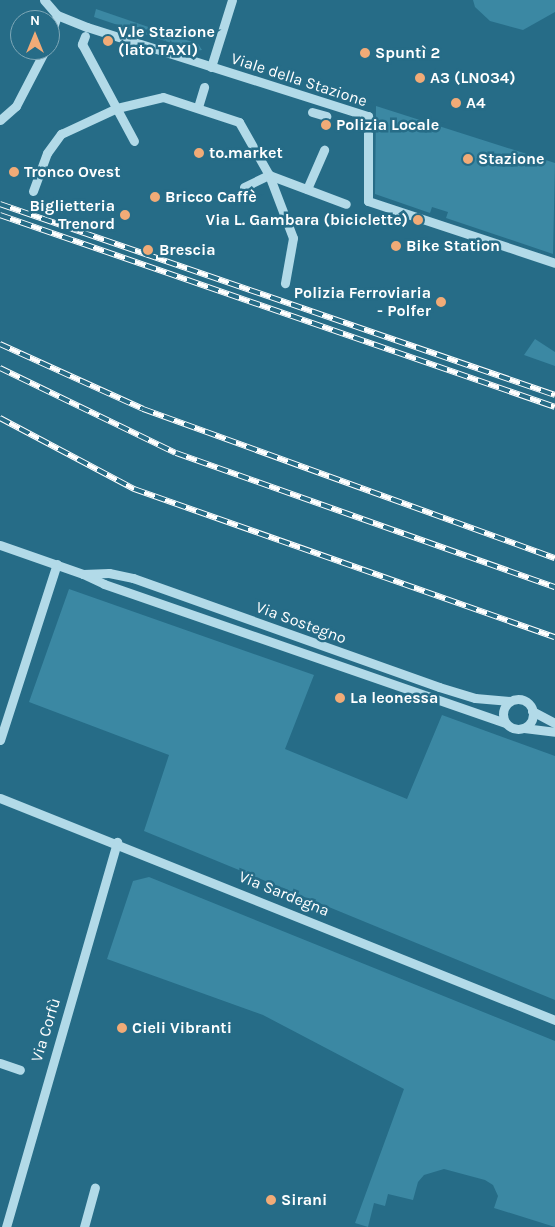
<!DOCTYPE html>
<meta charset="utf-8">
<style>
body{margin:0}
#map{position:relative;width:555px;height:1227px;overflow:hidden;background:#266c87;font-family:Karla,sans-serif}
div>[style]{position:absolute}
.green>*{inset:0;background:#3b88a3}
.minor>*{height:9px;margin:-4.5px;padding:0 4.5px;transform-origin:4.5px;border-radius:4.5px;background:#b2dae8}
.minor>.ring{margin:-4.5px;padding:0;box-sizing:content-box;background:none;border:9px solid #b2dae8;border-radius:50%}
.rail>*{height:5.5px;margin-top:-2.75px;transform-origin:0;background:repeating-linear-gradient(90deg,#266c87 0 11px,#fff 0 22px);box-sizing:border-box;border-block:1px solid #fff}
.dots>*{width:14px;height:14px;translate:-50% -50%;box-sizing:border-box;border:2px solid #266c87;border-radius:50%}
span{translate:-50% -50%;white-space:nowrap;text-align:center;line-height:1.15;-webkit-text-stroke:5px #266c87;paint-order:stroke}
.poi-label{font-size:16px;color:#fff;font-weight:700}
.left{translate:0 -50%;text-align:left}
.right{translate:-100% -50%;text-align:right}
.street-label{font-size:16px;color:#fff}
.north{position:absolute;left:10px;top:10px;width:50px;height:50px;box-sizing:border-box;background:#266c87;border:1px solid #7da7b7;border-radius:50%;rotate:0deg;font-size:14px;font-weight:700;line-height:20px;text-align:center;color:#fff}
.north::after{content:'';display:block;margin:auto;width:18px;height:22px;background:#f1ab77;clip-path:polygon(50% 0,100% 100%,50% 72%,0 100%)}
</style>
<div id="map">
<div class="green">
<i style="clip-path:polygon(473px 0,555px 0,555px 12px,523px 30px,490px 21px,475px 7px)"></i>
<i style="clip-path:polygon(96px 9px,198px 44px,202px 50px,195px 51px,94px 17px)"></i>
<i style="clip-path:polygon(376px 106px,555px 163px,553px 254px,446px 218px,448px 212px,432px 207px,430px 213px,375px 194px)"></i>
<i style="clip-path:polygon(535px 339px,555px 352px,555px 366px,524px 355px)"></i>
<i style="clip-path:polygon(69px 589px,314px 675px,285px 749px,407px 799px,442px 715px,555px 756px,555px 1000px,144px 831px,169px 755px,29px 702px)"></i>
<i style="clip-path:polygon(149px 877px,555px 1041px,555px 1227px,494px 1208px,498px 1196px,493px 1185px,485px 1180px,444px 1169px,424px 1175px,418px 1182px,413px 1200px,388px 1194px,385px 1206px,374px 1203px,368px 1227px,355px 1223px,404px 1089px,263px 1015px,107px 959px,133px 881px)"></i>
</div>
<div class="minor">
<i style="left:44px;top:0;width:20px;rotate:49deg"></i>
<i style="left:57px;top:15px;width:32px;rotate:22deg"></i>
<i style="left:87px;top:27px;width:295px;rotate:17.6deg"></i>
<i style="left:368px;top:116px;width:85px;rotate:90deg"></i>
<i style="left:368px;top:201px;width:197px;rotate:18.3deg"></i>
<i style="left:85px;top:36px;width:9px;rotate:111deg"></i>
<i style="left:82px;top:44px;width:110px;rotate:61.8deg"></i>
<i style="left:50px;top:37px;width:23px;rotate:-72deg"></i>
<i style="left:211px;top:67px;width:70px;rotate:-72.6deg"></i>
<i style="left:198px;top:107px;width:21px;rotate:-73deg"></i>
<i style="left:312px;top:112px;width:15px;rotate:16deg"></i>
<i style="left:0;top:120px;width:21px;rotate:-41deg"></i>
<i style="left:16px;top:106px;width:63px;rotate:-62.6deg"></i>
<i style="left:244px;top:187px;width:28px;rotate:-26deg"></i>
<i style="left:269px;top:175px;width:82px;rotate:20.6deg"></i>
<i style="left:307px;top:189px;width:43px;rotate:-66.4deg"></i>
<i style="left:33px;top:191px;width:40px;rotate:-69.8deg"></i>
<i style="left:47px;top:153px;width:24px;rotate:-54deg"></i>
<i style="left:61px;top:134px;width:62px;rotate:-24.9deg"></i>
<i style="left:117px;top:108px;width:47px;rotate:-13.4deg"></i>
<i style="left:163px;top:97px;width:80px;rotate:18.2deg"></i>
<i style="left:239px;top:122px;width:61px;rotate:60.5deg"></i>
<i style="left:269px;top:175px;width:67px;rotate:69.1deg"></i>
<i style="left:293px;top:238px;width:46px;rotate:100.1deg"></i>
<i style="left:0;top:545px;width:88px;rotate:19.3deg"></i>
<i style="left:83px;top:574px;width:23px;rotate:25deg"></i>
<i style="left:104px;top:584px;width:424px;rotate:19.1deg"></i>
<i style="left:83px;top:574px;width:26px;rotate:-2deg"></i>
<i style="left:109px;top:573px;width:25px;rotate:12deg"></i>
<i style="left:133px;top:578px;width:325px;rotate:19.6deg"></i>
<i style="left:439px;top:687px;width:38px;rotate:17deg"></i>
<i style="left:475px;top:698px;width:35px;rotate:5deg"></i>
<i class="ring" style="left:503px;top:699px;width:21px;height:21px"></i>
<i style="left:532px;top:711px;width:26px;rotate:28deg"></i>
<i style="left:524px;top:728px;width:31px;rotate:7deg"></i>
<i style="left:0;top:740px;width:185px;rotate:-72.1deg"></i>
<i style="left:0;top:798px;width:598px;rotate:21.8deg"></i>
<i style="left:0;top:1063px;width:21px;rotate:19deg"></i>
<i style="left:6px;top:1227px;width:401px;rotate:-73.9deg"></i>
<i style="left:84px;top:1227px;width:41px;rotate:-74.6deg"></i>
</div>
<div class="rail">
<i style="left:0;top:204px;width:587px;rotate:18.99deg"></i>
<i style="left:0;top:215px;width:587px;rotate:19.08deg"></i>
<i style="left:0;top:344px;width:157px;rotate:24.4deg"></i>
<i style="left:143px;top:409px;width:438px;rotate:19.9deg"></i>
<i style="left:0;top:368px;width:195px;rotate:25.8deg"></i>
<i style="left:176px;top:453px;width:402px;rotate:19.5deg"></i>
<i style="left:0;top:418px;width:152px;rotate:27.9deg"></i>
<i style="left:134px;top:489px;width:446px;rotate:19.4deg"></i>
</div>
<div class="dots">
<i style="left:108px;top:41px;background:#f1ab77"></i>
<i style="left:365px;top:53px;background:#f1ab77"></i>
<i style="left:420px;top:78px;background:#f1ab77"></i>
<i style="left:456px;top:103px;background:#f1ab77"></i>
<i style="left:326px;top:125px;background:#f1ab77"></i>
<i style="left:199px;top:153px;background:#f1ab77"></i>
<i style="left:468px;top:159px;background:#f1ab77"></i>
<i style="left:14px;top:172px;background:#f1ab77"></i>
<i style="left:155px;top:197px;background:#f1ab77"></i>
<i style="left:125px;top:215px;background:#f1ab77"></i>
<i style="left:418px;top:220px;background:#f1ab77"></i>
<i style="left:396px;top:246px;background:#f1ab77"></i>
<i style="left:148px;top:250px;background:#f1ab77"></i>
<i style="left:441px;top:302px;background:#f1ab77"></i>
<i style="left:340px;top:698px;background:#f1ab77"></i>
<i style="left:122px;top:1028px;background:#f1ab77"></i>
<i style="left:271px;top:1200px;background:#f1ab77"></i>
</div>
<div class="poi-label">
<span class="left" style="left:118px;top:41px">V.le Stazione<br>(lato TAXI)</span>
<span class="left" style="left:375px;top:53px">Spuntì 2</span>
<span class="left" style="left:430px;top:78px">A3 (LN034)</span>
<span class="left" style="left:466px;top:103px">A4</span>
<span class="left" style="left:336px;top:125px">Polizia Locale</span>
<span class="left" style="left:209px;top:153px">to.market</span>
<span class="left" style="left:478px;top:159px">Stazione</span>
<span class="left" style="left:24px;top:172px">Tronco Ovest</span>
<span class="left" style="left:165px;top:197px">Bricco Caffè</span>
<span class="right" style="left:115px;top:215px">Biglietteria<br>Trenord</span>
<span class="right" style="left:408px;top:220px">Via L. Gambara (biciclette)</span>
<span class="left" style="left:406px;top:246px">Bike Station</span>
<span class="left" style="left:159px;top:250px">Brescia</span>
<span class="right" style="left:431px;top:302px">Polizia Ferroviaria<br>- Polfer</span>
<span class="left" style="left:350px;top:698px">La leonessa</span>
<span class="left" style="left:132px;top:1028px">Cieli Vibranti</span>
<span class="left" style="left:281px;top:1200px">Sirani</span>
</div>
<div class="street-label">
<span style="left:299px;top:80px;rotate:18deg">Viale della Stazione</span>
<span style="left:301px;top:623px;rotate:20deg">Via Sostegno</span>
<span style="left:284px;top:894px;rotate:22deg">Via Sardegna</span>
<span style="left:46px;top:1030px;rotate:-73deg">Via Corfù</span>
</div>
<div class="north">N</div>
</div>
